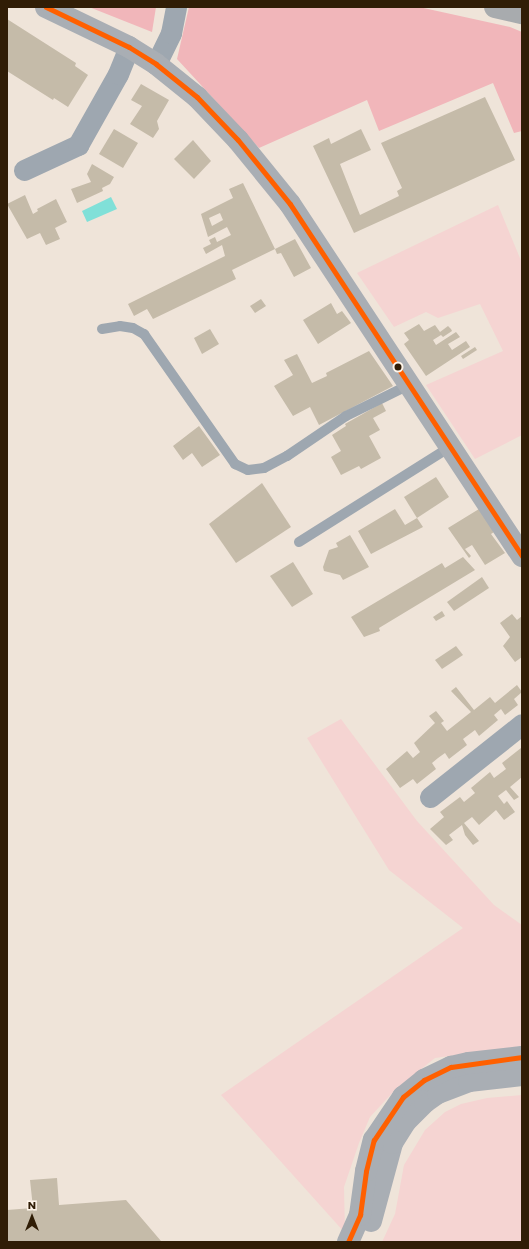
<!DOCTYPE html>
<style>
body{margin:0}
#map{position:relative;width:529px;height:1249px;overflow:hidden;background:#efe4d9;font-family:Poppins,sans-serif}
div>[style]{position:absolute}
.green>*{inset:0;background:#f5d4d2}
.forest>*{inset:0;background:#f1b6ba}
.water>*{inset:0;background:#80e0d8}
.building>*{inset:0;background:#c5bba9}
.lane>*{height:10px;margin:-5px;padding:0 5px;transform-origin:5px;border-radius:5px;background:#9ea7b0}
.street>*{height:21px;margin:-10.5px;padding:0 10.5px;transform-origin:10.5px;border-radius:10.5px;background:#9ea7b0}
.secondary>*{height:22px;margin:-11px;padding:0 11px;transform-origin:11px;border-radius:11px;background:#a9aeb4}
.highway>*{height:22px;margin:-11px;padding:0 11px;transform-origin:11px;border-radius:11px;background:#a8abae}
.bus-1>*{height:5px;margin:-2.5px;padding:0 2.5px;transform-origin:2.5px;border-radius:2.5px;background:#ff6000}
.dots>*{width:11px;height:11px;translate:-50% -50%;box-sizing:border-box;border:2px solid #fef4e9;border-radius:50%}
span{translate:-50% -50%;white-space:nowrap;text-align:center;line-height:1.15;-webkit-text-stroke:3px #fef4e9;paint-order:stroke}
.frame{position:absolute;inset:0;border:8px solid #301d06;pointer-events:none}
.north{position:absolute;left:12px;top:1197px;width:40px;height:40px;-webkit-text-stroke:3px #fef4e9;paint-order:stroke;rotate:0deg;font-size:11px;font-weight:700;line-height:16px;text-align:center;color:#301d06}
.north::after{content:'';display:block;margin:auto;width:14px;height:18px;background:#301d06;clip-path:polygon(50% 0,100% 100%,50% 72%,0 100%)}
</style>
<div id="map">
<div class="green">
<i style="clip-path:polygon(498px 205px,522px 263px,522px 435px,475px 459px,426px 385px,503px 351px,480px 304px,438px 318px,426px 312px,394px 327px,357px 273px)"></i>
<i style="clip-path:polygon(341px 719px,417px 821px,494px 905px,522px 925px,522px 1046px,435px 1058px,395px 1090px,370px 1117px,359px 1143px,344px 1187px,345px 1233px,221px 1095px,463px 928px,389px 870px,307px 738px)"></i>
<i style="clip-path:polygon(522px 1095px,522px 1242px,382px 1242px,395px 1214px,404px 1165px,425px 1130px,445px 1112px,461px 1104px,487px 1098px)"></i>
</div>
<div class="forest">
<i style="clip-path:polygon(89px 7px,156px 7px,152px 32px)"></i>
<i style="clip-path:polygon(189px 7px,419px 7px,510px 27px,522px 32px,522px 131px,514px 133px,493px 83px,379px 131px,367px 100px,259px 148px,177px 59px)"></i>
</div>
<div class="water">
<i style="clip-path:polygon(111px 197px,117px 209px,87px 222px,82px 211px)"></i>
</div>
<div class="building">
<i style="clip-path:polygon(7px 19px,76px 63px,75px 66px,88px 75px,68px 107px,54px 98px,53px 100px,7px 71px)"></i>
<i style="clip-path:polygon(141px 84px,169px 100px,157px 121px,159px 129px,153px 138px,130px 124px,142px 106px,131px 100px)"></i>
<i style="clip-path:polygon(485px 97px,515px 160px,354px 233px,313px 146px,329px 138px,331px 144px,361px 129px,371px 150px,340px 164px,360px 215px,399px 196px,397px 191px,402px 188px,381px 143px)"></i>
<i style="clip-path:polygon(114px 129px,138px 143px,123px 168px,99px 154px)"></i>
<i style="clip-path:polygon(193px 140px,211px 161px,194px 179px,174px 159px)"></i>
<i style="clip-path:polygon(92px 164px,114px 177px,110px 184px,102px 188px,103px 191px,77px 203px,71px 189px,91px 182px,87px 174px)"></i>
<i style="clip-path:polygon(evenodd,243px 183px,275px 249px,232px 270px,236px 279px,153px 319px,147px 309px,134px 316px,128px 304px,225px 256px,222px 245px,206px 254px,203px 248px,211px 244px,209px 240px,215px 237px,217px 242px,231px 235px,227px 227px,208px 237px,201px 214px,233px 198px,229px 189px,243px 183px,220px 213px,223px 220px,212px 226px,209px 218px,220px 213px)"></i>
<i style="clip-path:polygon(25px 195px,33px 214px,38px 211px,37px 209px,56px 199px,67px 222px,55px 228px,60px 239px,46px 245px,40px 233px,27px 239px,7px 204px)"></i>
<i style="clip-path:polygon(295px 239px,311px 268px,294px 277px,281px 253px,277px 254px,275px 249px)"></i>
<i style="clip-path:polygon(261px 299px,266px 306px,255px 313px,250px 306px)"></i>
<i style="clip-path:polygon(331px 303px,337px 314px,342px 311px,351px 323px,318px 344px,303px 320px)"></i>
<i style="clip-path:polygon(419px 324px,424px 331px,435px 325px,440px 332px,448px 326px,451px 329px,452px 331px,443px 337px,441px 335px,433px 340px,436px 345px,456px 332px,460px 337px,448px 344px,452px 350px,466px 341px,470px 347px,426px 376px,404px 344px,409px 340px,404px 333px)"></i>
<i style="clip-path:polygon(210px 329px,219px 344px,202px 354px,194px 338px)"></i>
<i style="clip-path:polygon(475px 347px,477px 350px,463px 359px,461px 356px)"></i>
<i style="clip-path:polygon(369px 351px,393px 386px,319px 425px,310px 407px,293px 416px,274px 386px,293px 375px,284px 360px,297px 354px,312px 383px,327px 376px,326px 373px)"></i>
<i style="clip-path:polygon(382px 403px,386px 411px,373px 418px,380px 430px,369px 436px,381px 458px,361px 469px,359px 466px,341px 475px,331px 457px,341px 451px,332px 435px,346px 426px,345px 424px)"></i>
<i style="clip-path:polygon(199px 426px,220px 455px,202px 467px,192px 453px,183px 460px,173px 446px)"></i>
<i style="clip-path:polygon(436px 477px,449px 497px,417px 518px,404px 497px)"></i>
<i style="clip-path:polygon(262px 483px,291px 527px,236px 563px,209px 524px)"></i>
<i style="clip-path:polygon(395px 509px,405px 525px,417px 518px,423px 527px,371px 554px,358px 531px)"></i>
<i style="clip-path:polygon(479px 509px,494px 532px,491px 534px,505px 553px,485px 565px,472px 545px,465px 549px,471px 556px,469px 558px,448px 528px)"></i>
<i style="clip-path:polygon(350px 535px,369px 567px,343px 580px,340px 575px,324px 571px,323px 567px,329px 550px,338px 547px,336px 543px)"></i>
<i style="clip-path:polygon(463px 557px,475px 570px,379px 628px,380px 631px,364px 637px,351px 617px,442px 563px,445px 568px)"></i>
<i style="clip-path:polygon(293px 562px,313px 594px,292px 607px,270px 576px)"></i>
<i style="clip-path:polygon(482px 577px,489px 588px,454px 611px,447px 602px)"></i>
<i style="clip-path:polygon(442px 611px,445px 616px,436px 621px,433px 617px)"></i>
<i style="clip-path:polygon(512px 614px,517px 620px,522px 616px,522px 657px,515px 662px,503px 646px,510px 637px,500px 623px)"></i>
<i style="clip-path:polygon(456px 646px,463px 655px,442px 669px,435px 660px)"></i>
<i style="clip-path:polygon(517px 685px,522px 692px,514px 699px,518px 705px,505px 715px,501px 709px,494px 715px,498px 720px,479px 736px,475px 730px,463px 739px,467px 745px,449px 759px,445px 753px,438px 758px,432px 763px,436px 769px,417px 784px,413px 779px,400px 788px,386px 769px,407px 751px,413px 758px,420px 752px,414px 743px,435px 723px,429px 716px,436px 711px,444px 721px,441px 723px,447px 731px,471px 712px,451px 691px,456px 687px,474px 710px,490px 697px,495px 703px)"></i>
<i style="clip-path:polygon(521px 748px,522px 777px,510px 787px,519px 797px,514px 800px,506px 790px,498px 796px,504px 804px,507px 801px,515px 812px,504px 820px,496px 810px,479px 825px,472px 817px,464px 823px,479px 841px,473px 845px,465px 835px,462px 825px,449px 835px,453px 840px,446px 845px,430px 829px,444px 817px,440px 812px,460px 797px,464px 802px,475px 793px,471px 788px,490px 772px,494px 778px,506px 769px,502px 763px)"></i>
<i style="clip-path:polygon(57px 1178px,59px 1205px,126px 1200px,161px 1241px,7px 1242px,7px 1210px,33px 1208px,30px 1180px)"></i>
</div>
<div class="lane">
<i style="left:102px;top:329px;width:18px;rotate:-9deg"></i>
<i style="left:120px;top:326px;width:13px;rotate:9deg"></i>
<i style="left:133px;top:328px;width:13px;rotate:29deg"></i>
<i style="left:144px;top:334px;width:159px;rotate:55deg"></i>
<i style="left:235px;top:464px;width:14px;rotate:25deg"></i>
<i style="left:248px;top:470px;width:16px;rotate:-7deg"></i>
<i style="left:264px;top:468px;width:26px;rotate:-28deg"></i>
<i style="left:287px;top:456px;width:71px;rotate:-34.1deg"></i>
<i style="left:346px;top:416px;width:70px;rotate:-26.2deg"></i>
<i style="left:299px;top:542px;width:178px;rotate:-32.2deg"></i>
</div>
<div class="street">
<i style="left:156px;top:64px;width:34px;rotate:-64deg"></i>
<i style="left:171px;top:33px;width:26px;rotate:-79deg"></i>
<i style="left:24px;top:170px;width:60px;rotate:-24.8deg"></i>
<i style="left:78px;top:145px;width:81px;rotate:-60.6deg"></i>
<i style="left:118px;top:74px;width:29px;rotate:-68deg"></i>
<i style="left:430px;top:797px;width:117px;rotate:-38.4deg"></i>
</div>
<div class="secondary">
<i style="left:46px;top:7px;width:92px;rotate:25.7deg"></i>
<i style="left:129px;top:47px;width:32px;rotate:32deg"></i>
<i style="left:156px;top:64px;width:53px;rotate:38.8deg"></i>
<i style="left:197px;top:97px;width:59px;rotate:46.4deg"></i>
<i style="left:238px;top:140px;width:82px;rotate:50.9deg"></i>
<i style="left:290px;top:204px;width:422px;rotate:56.6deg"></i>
<i style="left:371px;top:1221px;width:81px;rotate:-74.9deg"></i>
<i style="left:392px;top:1143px;width:25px;rotate:-58deg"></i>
<i style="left:405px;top:1122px;width:28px;rotate:-45deg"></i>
<i style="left:425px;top:1102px;width:16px;rotate:-35deg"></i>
<i style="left:438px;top:1093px;width:33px;rotate:-21deg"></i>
<i style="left:469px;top:1081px;width:53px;rotate:-6.5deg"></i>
<i style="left:348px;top:1242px;width:30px;rotate:-66deg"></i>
<i style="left:360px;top:1215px;width:44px;rotate:-82.2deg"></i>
<i style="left:366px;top:1171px;width:32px;rotate:-76deg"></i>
<i style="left:374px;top:1140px;width:52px;rotate:-56deg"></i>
<i style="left:403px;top:1097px;width:27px;rotate:-39deg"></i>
<i style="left:424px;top:1080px;width:30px;rotate:-26deg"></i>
<i style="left:451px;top:1067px;width:18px;rotate:-13deg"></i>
<i style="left:469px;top:1063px;width:53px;rotate:-6.5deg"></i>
</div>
<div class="highway">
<i style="left:495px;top:7px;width:28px;rotate:13deg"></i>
</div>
<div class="bus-1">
<i style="left:46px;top:7px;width:92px;rotate:25.7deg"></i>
<i style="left:129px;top:47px;width:32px;rotate:32deg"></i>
<i style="left:156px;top:64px;width:53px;rotate:38.8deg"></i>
<i style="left:197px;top:97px;width:59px;rotate:46.4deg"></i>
<i style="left:238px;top:140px;width:82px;rotate:50.9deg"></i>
<i style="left:290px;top:204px;width:422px;rotate:56.6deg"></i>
<i style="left:348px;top:1242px;width:30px;rotate:-66deg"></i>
<i style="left:360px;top:1215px;width:44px;rotate:-82.2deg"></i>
<i style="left:366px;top:1171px;width:32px;rotate:-76deg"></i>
<i style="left:374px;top:1140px;width:52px;rotate:-56deg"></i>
<i style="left:403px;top:1097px;width:27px;rotate:-39deg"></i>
<i style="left:424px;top:1080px;width:30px;rotate:-26deg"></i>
<i style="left:451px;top:1067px;width:72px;rotate:-8deg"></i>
</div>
<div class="dots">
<i style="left:398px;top:367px;background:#301d06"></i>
</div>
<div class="frame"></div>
<div class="north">N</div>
</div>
